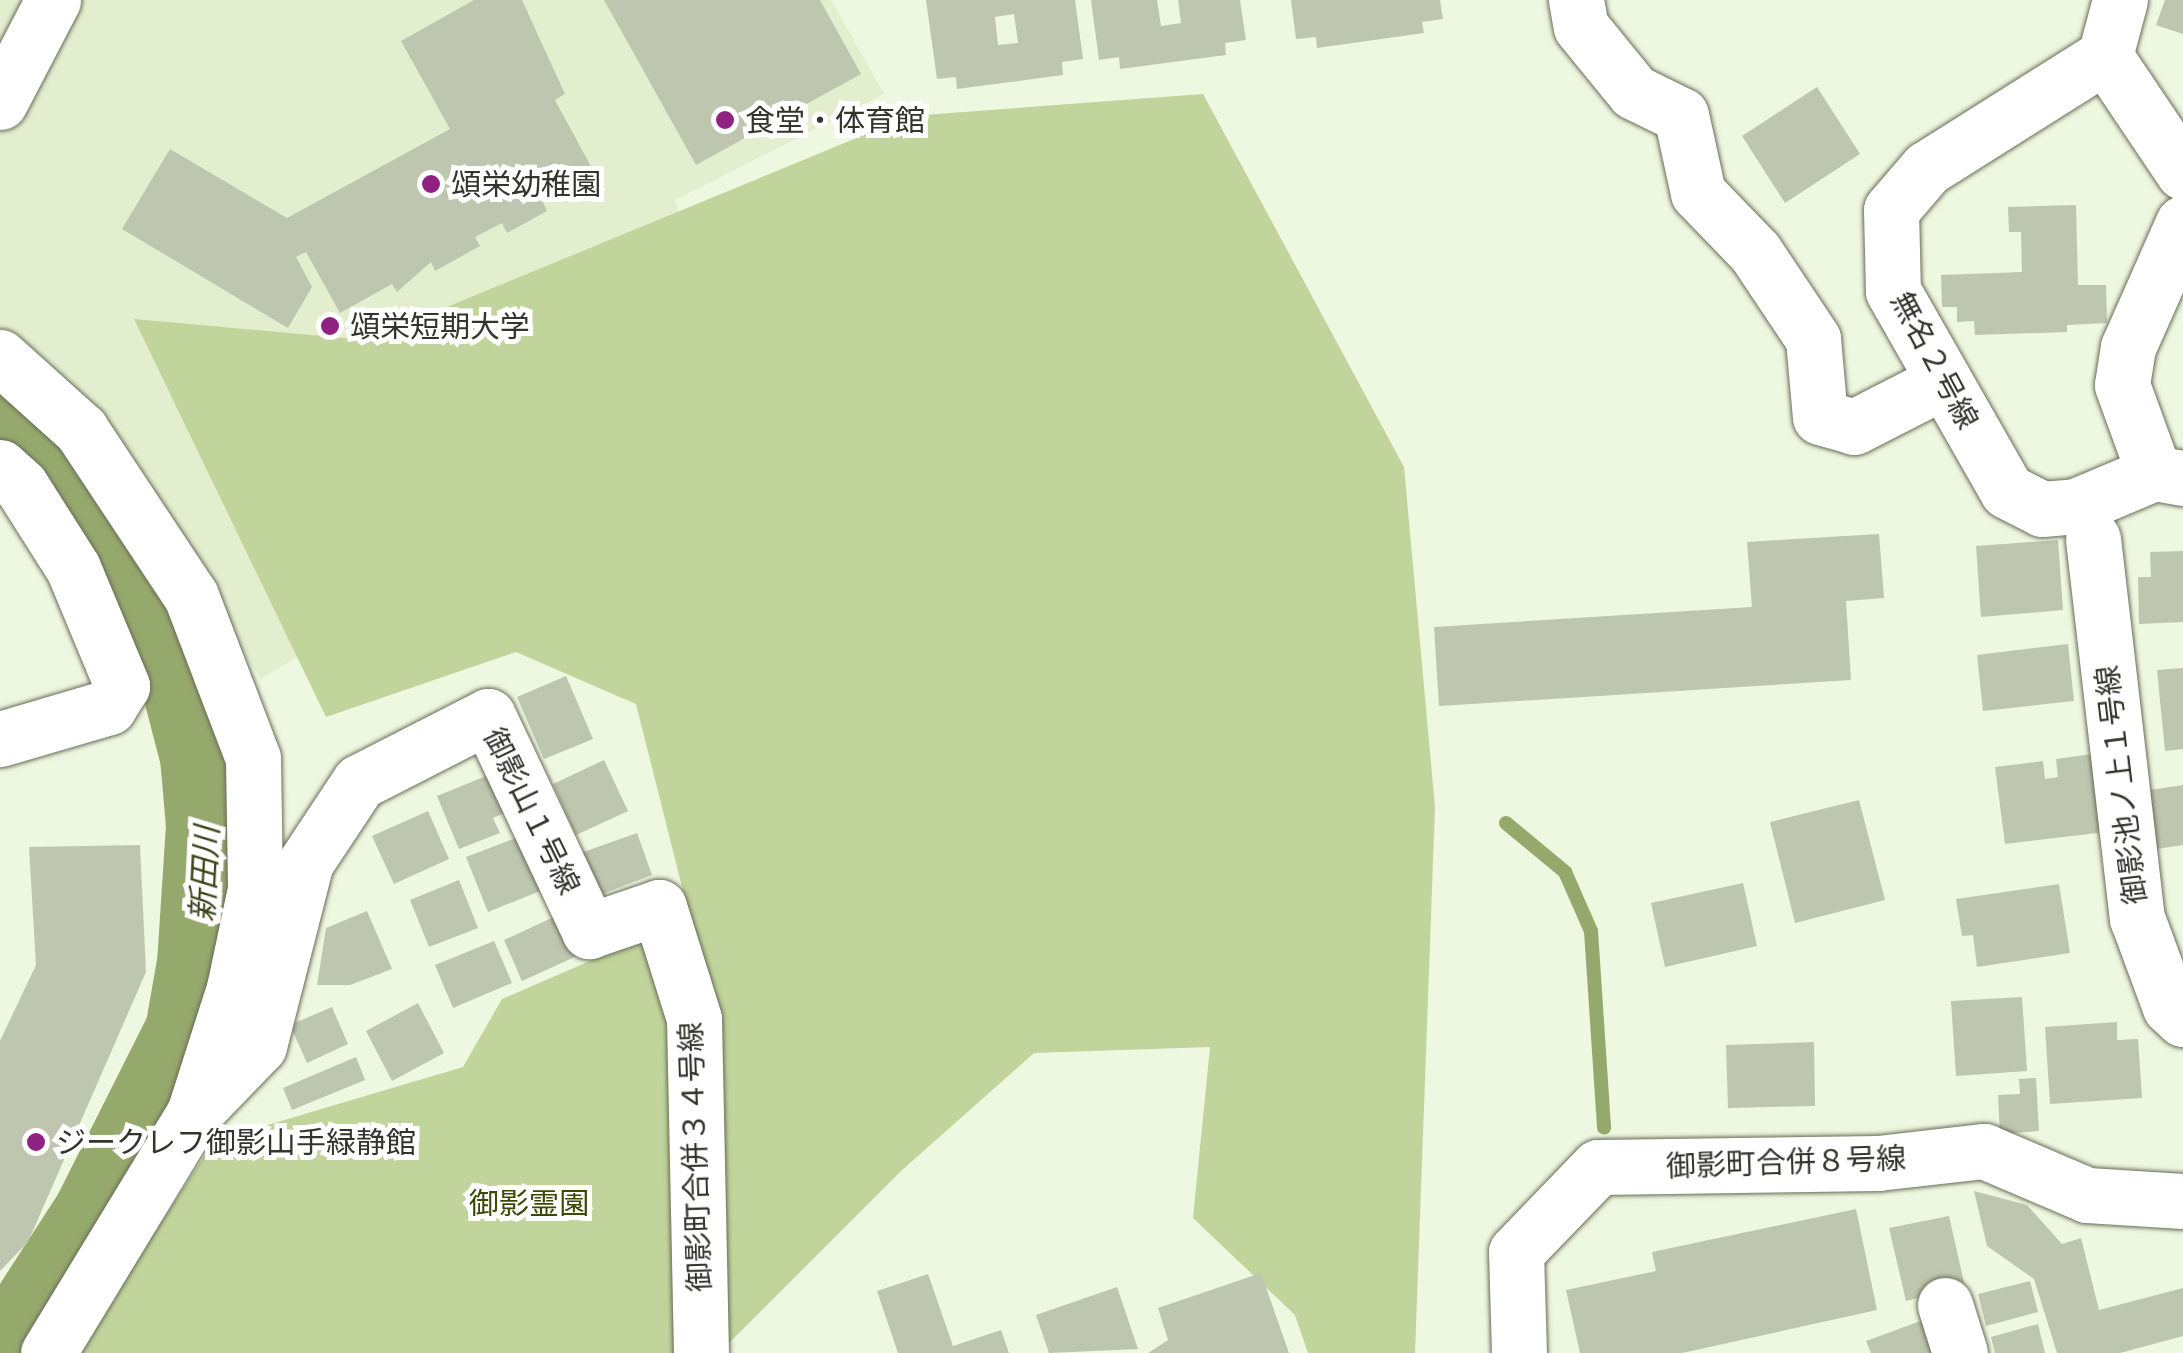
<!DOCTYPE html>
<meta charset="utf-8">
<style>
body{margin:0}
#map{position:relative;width:2183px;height:1353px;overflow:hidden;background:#eef7df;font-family:Manrope,"Noto Sans JP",sans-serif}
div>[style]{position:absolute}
.built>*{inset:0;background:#e3eecf}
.green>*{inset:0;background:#c1d49b}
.stream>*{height:14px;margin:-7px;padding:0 7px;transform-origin:7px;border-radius:7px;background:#96a96d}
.river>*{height:85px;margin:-42.5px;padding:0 42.5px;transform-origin:42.5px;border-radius:42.5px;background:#96a96d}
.building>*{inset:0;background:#bec6af}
.roads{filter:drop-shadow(0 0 2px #666d58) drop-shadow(0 0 2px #666d58)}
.minor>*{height:55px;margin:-27.5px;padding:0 27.5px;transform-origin:27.5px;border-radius:27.5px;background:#fff}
.dots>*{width:28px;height:28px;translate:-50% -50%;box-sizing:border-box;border:5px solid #fff;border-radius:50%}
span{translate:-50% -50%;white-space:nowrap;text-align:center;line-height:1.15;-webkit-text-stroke:10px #fff;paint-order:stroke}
.poi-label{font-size:30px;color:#31352c}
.left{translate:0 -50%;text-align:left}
.street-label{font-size:30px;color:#31352c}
.park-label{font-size:30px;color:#394a01}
.water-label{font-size:32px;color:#374417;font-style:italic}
</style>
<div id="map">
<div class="built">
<div style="clip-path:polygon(0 0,831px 0,884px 94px,675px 200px,690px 247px,401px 592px,261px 679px,90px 419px,0 341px)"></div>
</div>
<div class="green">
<div style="clip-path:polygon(1203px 94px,1404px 467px,1435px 807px,1415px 1353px,1308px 1353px,1295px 1315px,1193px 1218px,1210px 1047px,1034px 1053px,901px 1171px,723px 1349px,714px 1014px,636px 704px,516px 652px,326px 717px,134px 319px,367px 340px,910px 116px)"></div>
<div style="clip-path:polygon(652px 934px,676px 1035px,683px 1353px,76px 1353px,214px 1141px,463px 1067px,502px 999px)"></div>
</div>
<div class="stream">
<div style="left:1506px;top:823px;width:77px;rotate:39.7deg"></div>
<div style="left:1565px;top:872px;width:64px;rotate:66.2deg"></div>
<div style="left:1591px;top:931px;width:197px;rotate:86.2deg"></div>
</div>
<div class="river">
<div style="left:0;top:406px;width:25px;rotate:37deg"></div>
<div style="left:20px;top:421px;width:162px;rotate:54.5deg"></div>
<div style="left:114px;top:553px;width:147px;rotate:62deg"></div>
<div style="left:183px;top:683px;width:75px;rotate:75.4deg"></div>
<div style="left:202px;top:756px;width:69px;rotate:85deg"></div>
<div style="left:208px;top:825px;width:138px;rotate:93.7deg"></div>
<div style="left:199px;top:963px;width:69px;rotate:100deg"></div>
<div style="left:187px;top:1031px;width:205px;rotate:116.7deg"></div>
<div style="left:95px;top:1214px;width:166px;rotate:122.9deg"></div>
</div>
<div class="building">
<div style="clip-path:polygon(474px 0,522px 0,565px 94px,555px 100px,594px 172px,542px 200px,547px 211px,507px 233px,502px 223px,475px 237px,480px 246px,435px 271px,431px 262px,397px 292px,392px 284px,340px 313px,306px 252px,296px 257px,312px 287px,288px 328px,122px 229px,170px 149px,287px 218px,450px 129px,401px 41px)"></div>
<div style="clip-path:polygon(604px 0,820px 0,861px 74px,696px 165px)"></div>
<div style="clip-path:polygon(evenodd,926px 0,1075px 0,1083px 59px,1062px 62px,1063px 75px,957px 89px,956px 77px,937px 79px,926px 0,1014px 14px,1018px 43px,998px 45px,995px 17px,1014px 14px)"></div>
<div style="clip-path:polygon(1091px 0,1157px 0,1161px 26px,1181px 23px,1178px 0,1240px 0,1246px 40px,1225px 43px,1226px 55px,1120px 69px,1119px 57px,1099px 60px)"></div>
<div style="clip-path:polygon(1291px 0,1440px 0,1443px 19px,1422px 22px,1424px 33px,1317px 48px,1316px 37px,1296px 39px)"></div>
<div style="clip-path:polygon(2165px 0,2183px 0,2183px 34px,2156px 25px)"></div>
<div style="clip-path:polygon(1817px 87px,1860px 154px,1785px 203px,1742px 136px)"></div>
<div style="clip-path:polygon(2076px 205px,2078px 285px,2106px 285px,2107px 323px,2067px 325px,2067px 332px,1975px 335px,1974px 321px,1957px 322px,1957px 307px,1942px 307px,1941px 275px,2022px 272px,2021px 232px,2009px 232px,2008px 207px)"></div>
<div style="clip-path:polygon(1879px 534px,1884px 598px,1846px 601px,1851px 680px,1439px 706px,1434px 627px,1752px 607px,1747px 542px)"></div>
<div style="clip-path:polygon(2058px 540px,2063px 610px,1981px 617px,1976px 546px)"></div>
<div style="clip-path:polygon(2183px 551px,2183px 622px,2139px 624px,2138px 577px,2151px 577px,2150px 552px)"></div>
<div style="clip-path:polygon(2068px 644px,2074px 701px,1983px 711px,1977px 655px)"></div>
<div style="clip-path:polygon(2183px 668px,2183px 749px,2165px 751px,2157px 670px)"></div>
<div style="clip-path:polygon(566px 676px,593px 739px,544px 759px,517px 697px)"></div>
<div style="clip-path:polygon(2092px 754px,2114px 831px,2005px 844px,1995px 767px,2043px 761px,2045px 779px,2058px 777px,2056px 759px)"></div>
<div style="clip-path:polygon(604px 760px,628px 811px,576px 835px,553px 784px)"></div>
<div style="clip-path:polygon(491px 774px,507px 812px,493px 818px,500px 833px,459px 849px,437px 796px)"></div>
<div style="clip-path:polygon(2183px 785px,2183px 845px,2157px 849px,2149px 790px)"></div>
<div style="clip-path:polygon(1859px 800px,1885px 900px,1795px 923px,1770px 822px)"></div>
<div style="clip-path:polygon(428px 811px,449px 859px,394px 884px,372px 836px)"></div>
<div style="clip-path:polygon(637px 833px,652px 875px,594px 897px,578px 854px)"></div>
<div style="clip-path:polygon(524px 835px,545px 889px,488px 912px,466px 857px)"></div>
<div style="clip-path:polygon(140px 845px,146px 972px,28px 1242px,0 1271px,0 1041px,36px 965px,29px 847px)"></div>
<div style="clip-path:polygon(459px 880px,478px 928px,429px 947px,410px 900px)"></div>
<div style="clip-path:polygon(1743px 883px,1757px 946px,1665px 967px,1651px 903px)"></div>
<div style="clip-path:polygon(2059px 884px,2070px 953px,1977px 967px,1973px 935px,1962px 936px,1956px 899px)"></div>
<div style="clip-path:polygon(367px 911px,392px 969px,350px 985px,317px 985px,326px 928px)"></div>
<div style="clip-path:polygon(558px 915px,577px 956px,522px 981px,504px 940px)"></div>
<div style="clip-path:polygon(494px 941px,512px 983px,453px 1008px,435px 965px)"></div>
<div style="clip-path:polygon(2022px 997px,2027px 1071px,1956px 1076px,1951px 1001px)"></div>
<div style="clip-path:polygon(418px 1003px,444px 1053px,392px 1081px,366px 1031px)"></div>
<div style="clip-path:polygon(332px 1007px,348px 1044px,307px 1063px,290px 1025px)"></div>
<div style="clip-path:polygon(2117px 1022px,2117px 1040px,2138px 1039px,2142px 1098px,2050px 1104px,2045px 1027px)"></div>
<div style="clip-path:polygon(1814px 1042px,1815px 1106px,1728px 1108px,1726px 1045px)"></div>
<div style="clip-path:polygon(356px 1057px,365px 1080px,292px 1110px,283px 1088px)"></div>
<div style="clip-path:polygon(2036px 1078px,2039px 1131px,2000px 1134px,1998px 1095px,2020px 1094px,2019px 1079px)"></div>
<div style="clip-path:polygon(1974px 1191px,2027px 1205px,2062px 1244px,2081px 1238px,2099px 1310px,2183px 1288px,2183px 1336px,2120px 1353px,2057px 1353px,2034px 1279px,1987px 1246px)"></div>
<div style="clip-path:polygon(1856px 1209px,1877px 1310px,1682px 1353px,1580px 1353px,1566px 1290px,1656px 1271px,1652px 1252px)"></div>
<div style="clip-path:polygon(1949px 1216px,1965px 1287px,1906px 1301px,1889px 1228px)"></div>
<div style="clip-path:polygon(1261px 1273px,1289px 1353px,1148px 1353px,1168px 1340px,1158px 1308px)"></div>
<div style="clip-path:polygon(928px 1274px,953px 1346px,1001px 1330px,1009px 1353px,898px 1353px,877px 1291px)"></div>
<div style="clip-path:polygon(2030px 1281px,2038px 1312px,1986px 1326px,1978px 1294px)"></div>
<div style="clip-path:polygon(1117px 1287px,1138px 1349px,1049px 1353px,1036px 1315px)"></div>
<div style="clip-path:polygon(1934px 1316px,1948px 1353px,1871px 1353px,1866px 1341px)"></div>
<div style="clip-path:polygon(2038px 1324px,2045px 1353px,1995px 1353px,1991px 1337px)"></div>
</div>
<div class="roads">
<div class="minor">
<div style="left:1576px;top:0;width:27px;rotate:80deg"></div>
<div style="left:1581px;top:27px;width:84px;rotate:50.8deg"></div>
<div style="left:1634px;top:92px;width:52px;rotate:26.1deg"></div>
<div style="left:1681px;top:115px;width:80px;rotate:77.7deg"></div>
<div style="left:1698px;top:193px;width:82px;rotate:46deg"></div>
<div style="left:1755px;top:252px;width:105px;rotate:56.3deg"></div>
<div style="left:1813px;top:339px;width:78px;rotate:84.9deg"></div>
<div style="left:1820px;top:417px;width:35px;rotate:16deg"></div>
<div style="left:1854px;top:427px;width:101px;rotate:-27.1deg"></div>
<div style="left:2120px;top:0;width:58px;rotate:105deg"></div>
<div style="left:2105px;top:56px;width:140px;rotate:56.1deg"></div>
<div style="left:2105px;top:56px;width:210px;rotate:147.8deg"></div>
<div style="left:1927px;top:168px;width:55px;rotate:130.6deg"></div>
<div style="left:1891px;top:210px;width:81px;rotate:88.6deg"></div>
<div style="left:1893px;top:291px;width:230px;rotate:60.3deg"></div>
<div style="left:2007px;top:491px;width:39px;rotate:27deg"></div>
<div style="left:2042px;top:509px;width:34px;rotate:-5deg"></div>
<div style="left:2076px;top:506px;width:85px;rotate:-22.9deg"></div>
<div style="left:0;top:102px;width:115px;rotate:-62.5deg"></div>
<div style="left:2183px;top:223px;width:136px;rotate:113.9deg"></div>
<div style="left:2128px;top:347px;width:38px;rotate:99deg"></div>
<div style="left:2122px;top:385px;width:94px;rotate:70deg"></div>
<div style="left:2154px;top:473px;width:29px;rotate:10deg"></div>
<div style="left:0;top:357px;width:109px;rotate:42deg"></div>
<div style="left:81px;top:430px;width:199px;rotate:56.5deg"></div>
<div style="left:191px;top:596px;width:173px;rotate:69.1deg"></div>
<div style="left:253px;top:758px;width:131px;rotate:89.1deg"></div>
<div style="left:255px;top:889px;width:101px;rotate:102deg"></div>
<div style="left:234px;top:988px;width:131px;rotate:107.7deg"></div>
<div style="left:194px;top:1113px;width:281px;rotate:121.3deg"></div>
<div style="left:0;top:467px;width:28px;rotate:42deg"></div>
<div style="left:21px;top:486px;width:97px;rotate:57.6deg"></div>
<div style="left:73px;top:568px;width:128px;rotate:67.4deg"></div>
<div style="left:122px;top:686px;width:25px;rotate:122deg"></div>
<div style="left:109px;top:707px;width:114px;rotate:163.6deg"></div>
<div style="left:2093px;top:539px;width:382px;rotate:83.4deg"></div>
<div style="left:2137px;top:918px;width:95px;rotate:69.7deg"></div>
<div style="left:2170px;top:1007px;width:18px;rotate:43deg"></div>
<div style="left:194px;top:1113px;width:93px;rotate:-45.9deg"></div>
<div style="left:259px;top:1046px;width:190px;rotate:-75.7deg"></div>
<div style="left:306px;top:862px;width:96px;rotate:-56.5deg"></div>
<div style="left:359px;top:782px;width:145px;rotate:-27.1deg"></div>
<div style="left:488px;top:716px;width:238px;rotate:64.8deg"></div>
<div style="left:589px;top:931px;width:74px;rotate:-18.9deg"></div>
<div style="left:659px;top:907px;width:117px;rotate:72.6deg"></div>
<div style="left:694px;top:1019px;width:334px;rotate:88.8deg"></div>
<div style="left:1945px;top:1305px;width:50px;rotate:72.6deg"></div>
<div style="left:1519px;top:1353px;width:101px;rotate:-91.7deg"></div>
<div style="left:1516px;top:1252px;width:118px;rotate:-46deg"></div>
<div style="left:1598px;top:1167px;width:280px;rotate:-0.8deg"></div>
<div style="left:1878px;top:1163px;width:107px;rotate:-6.5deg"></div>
<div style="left:1984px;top:1151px;width:112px;rotate:23.1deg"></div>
<div style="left:2087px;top:1195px;width:96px;rotate:3.6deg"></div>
</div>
</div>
<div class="dots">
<div style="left:725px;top:120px;background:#902284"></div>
<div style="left:431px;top:184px;background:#902284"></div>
<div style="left:330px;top:326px;background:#902284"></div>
<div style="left:36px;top:1142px;background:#902284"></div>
</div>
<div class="poi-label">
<span class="left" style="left:745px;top:120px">食堂・体育館</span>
<span class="left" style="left:451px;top:184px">頌栄幼稚園</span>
<span class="left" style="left:350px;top:326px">頌栄短期大学</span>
<span class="left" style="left:56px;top:1142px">ジークレフ御影山手緑静館</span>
</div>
<div class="street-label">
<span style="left:1935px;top:360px;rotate:62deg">無名２号線</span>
<span style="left:2121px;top:785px;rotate:-97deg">御影池ノ上１号線</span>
<span style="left:532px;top:811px;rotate:64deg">御影山１号線</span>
<span style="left:695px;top:1157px;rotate:-92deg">御影町合併３４号線</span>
<span style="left:1786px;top:1162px;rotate:-2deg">御影町合併８号線</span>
</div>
<div class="park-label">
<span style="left:529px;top:1203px">御影霊園</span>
</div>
<div class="water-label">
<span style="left:204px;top:874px;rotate:-87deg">新田川</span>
</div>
</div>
